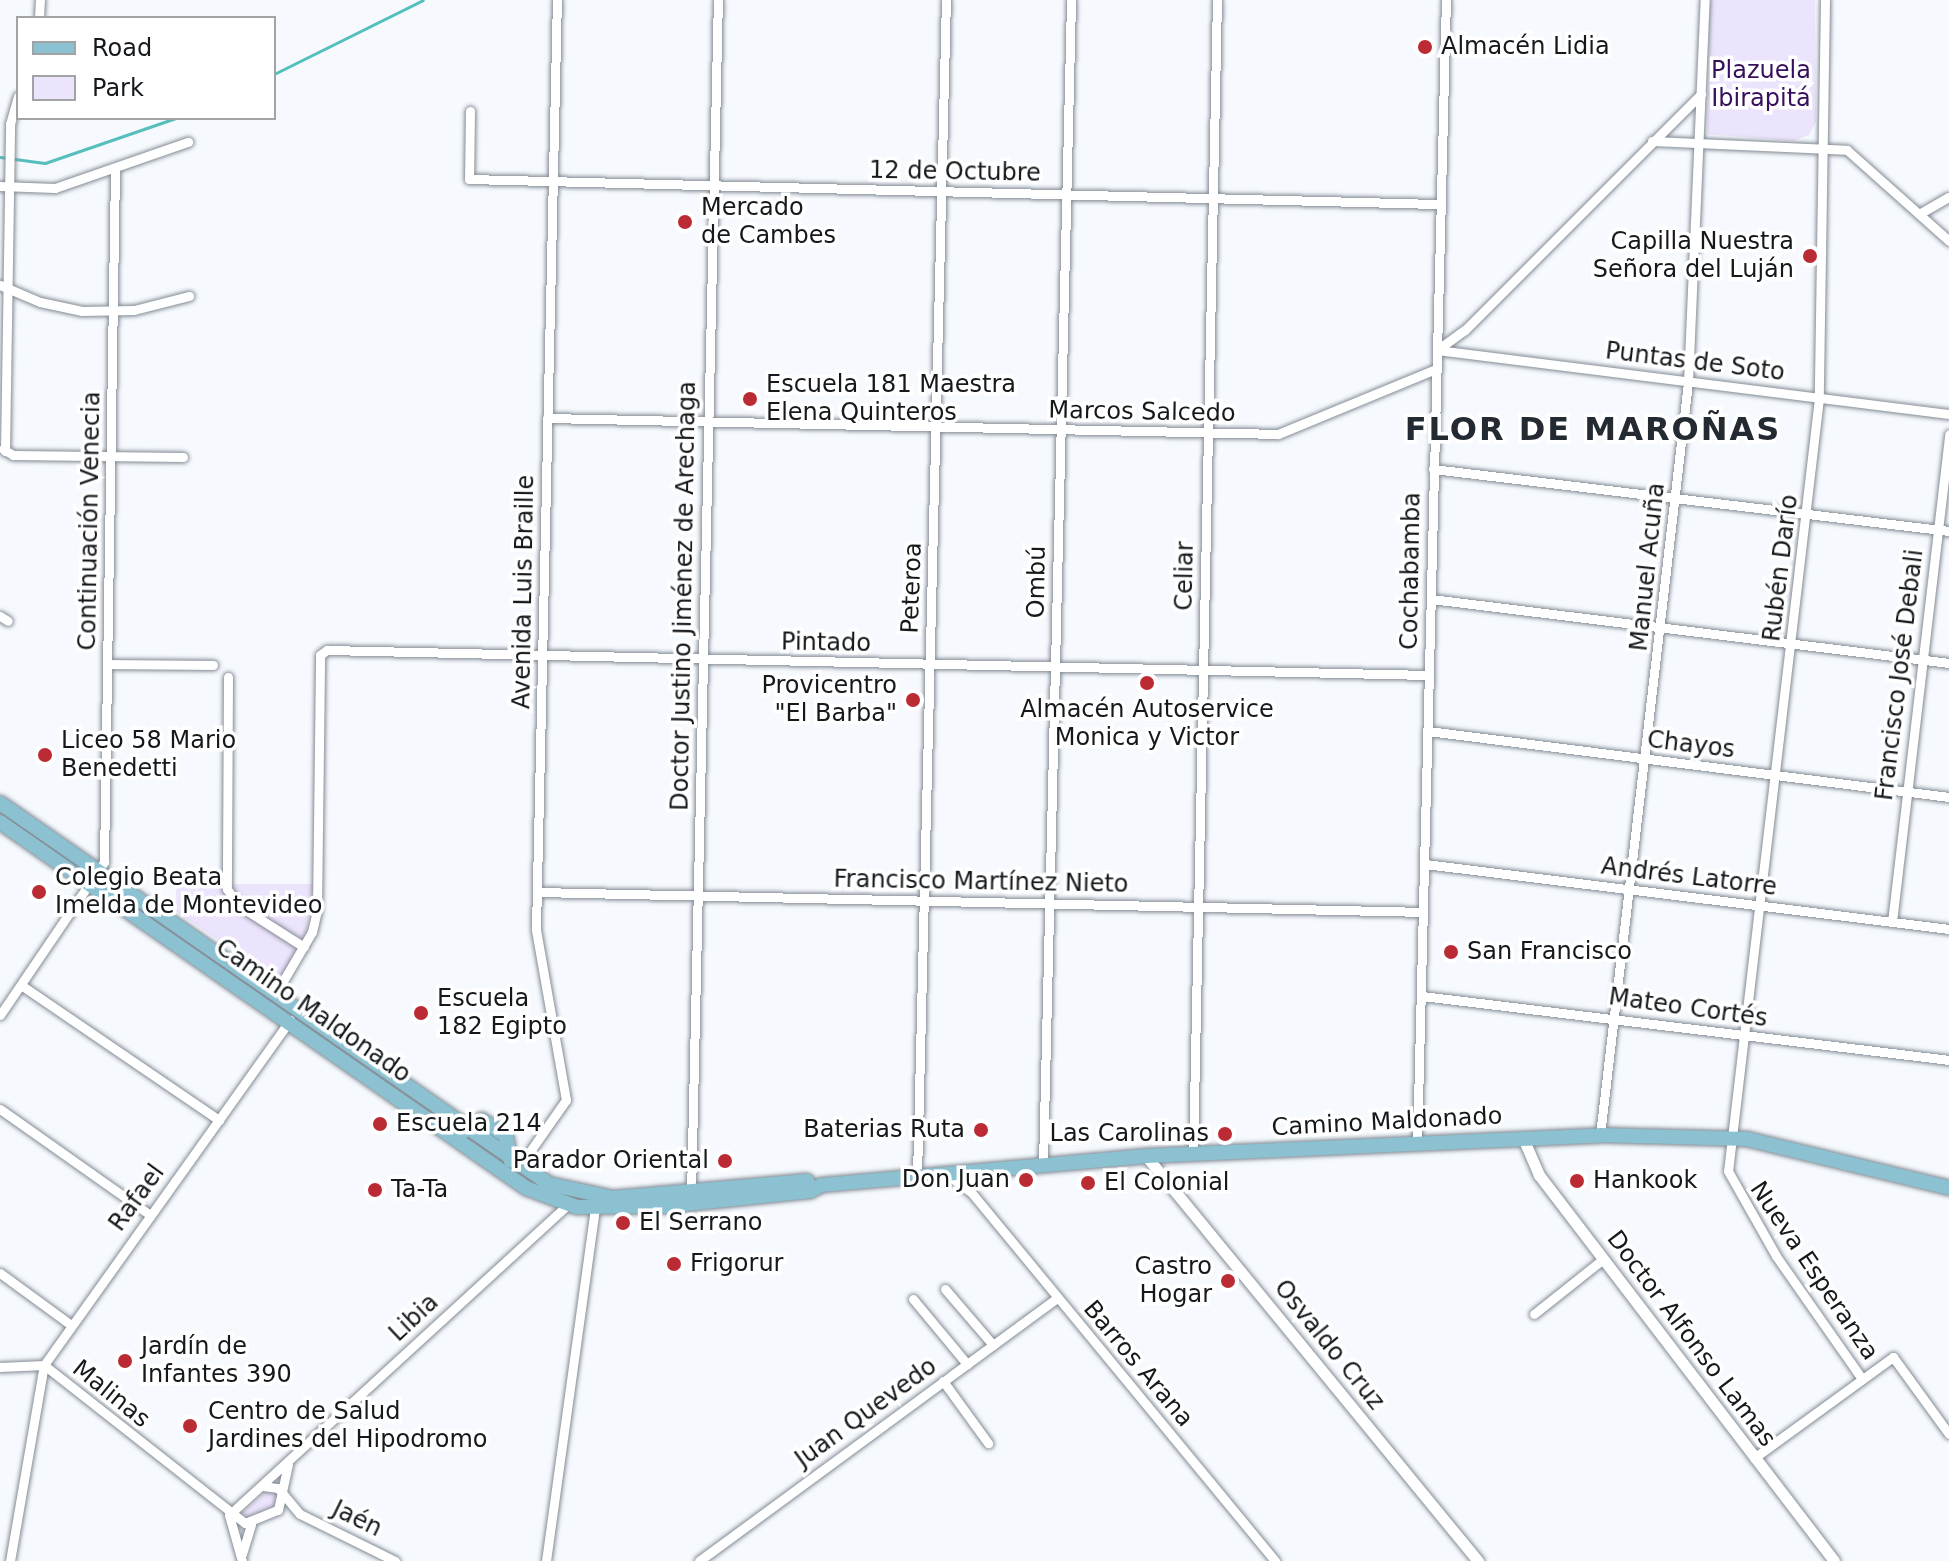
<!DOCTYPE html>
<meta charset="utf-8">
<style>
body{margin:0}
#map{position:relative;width:1949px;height:1561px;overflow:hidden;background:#f6fafe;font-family:"DejaVu Sans",sans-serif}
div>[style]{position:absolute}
.green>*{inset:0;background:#ece3fc}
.stream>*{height:3px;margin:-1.5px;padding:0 1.5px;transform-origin:1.5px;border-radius:1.5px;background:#56bebc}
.roads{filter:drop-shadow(0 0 2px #838b94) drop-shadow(0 0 2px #838b94)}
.minor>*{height:9px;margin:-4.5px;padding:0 4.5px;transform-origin:4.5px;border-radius:4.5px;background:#fff}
.tertiary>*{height:11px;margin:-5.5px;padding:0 5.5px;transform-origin:5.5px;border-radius:5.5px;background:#fff}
.primary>*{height:14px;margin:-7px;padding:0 7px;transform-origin:7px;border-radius:7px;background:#8bc1d1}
.dots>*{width:22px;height:22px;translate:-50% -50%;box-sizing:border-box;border:4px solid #fff;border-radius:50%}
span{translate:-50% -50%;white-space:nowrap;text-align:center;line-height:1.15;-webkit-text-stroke:7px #fff;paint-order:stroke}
.poi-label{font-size:24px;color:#15191c}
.left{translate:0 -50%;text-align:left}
.right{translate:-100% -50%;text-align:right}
.park-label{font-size:24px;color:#370f5c}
.street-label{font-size:24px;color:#15191c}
.district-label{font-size:32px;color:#232a31;font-weight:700;letter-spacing:2px}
.legend{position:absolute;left:16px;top:16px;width:260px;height:104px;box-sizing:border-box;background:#fff;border:2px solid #a1a3a4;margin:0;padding:10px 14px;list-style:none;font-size:24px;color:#15191c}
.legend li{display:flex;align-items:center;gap:16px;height:40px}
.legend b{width:40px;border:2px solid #a1a3a4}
</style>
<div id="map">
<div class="green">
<div style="clip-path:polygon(1710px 0,1815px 0,1816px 121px,1809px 135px,1793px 141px,1707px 134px)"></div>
<div style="clip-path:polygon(101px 881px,293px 1013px,456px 1128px,99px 884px)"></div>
<div style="clip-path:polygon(177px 881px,220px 882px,233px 907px,294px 946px,295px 957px,279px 980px,175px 911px)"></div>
<div style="clip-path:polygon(230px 884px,314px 884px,305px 936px,300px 939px,245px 905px)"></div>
<div style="clip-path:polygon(270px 1488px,280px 1491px,276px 1505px,248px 1520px,243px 1512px)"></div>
</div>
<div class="stream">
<div style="left:274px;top:74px;width:166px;rotate:-26.4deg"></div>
<div style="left:0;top:157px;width:45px;rotate:7.6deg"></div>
<div style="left:45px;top:163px;width:139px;rotate:-19deg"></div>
</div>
<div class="roads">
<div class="minor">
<div style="left:1825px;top:0;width:398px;rotate:90.9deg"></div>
<div style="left:1819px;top:398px;width:778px;rotate:96.71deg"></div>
<div style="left:1728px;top:1171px;width:98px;rotate:60.5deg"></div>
<div style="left:1776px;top:1256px;width:150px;rotate:55deg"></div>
<div style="left:39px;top:18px;width:18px;rotate:-87deg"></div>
<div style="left:470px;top:111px;width:68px;rotate:90.8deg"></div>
<div style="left:469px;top:179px;width:970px;rotate:1.48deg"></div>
<div style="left:1652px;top:141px;width:195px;rotate:2.6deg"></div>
<div style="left:1847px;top:150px;width:137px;rotate:41.7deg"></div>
<div style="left:0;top:186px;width:55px;rotate:2.1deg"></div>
<div style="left:55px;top:188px;width:141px;rotate:-19.1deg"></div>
<div style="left:1919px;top:214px;width:34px;rotate:-30deg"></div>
<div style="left:0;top:285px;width:43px;rotate:23deg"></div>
<div style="left:40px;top:302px;width:43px;rotate:12.1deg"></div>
<div style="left:82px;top:311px;width:52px;rotate:-1.1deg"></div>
<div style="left:134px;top:310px;width:57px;rotate:-14.3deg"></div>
<div style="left:1437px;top:350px;width:516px;rotate:7.13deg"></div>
<div style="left:1437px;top:350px;width:34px;rotate:-36deg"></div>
<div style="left:1465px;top:330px;width:334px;rotate:-45deg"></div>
<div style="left:547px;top:418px;width:731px;rotate:1.25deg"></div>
<div style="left:1278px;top:434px;width:171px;rotate:-22.4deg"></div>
<div style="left:3px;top:449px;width:12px;rotate:31deg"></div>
<div style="left:13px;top:455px;width:170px;rotate:0.7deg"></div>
<div style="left:5px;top:451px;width:327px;rotate:-89.1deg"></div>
<div style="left:10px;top:124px;width:29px;rotate:-74deg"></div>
<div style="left:1433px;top:469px;width:520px;rotate:6.85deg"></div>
<div style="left:1431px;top:599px;width:522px;rotate:7.04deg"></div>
<div style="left:0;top:616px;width:9px;rotate:32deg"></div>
<div style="left:108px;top:664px;width:105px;rotate:0.5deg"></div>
<div style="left:228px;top:677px;width:212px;rotate:90.3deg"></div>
<div style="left:227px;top:889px;width:19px;rotate:55deg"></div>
<div style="left:238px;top:905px;width:78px;rotate:32.5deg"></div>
<div style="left:1428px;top:731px;width:525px;rotate:7.22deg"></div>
<div style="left:1425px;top:864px;width:528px;rotate:7.07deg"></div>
<div style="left:538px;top:892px;width:885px;rotate:1.29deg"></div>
<div style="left:1892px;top:922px;width:491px;rotate:-83.3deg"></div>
<div style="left:21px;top:985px;width:240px;rotate:34.3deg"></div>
<div style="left:276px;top:993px;width:71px;rotate:-59.5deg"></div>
<div style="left:312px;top:932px;width:23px;rotate:-77deg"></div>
<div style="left:317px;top:910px;width:255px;rotate:-89.3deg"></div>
<div style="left:320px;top:655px;width:9px;rotate:-36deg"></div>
<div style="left:327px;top:650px;width:1102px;rotate:1.3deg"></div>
<div style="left:1422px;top:996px;width:531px;rotate:6.92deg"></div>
<div style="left:0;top:1015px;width:185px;rotate:-55.8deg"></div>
<div style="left:104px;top:862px;width:693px;rotate:-89.09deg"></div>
<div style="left:0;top:1109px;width:184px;rotate:35.2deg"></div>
<div style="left:1600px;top:1135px;width:758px;rotate:-83.33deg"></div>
<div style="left:1688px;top:382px;width:382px;rotate:-87.5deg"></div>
<div style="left:1417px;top:1143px;width:1143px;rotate:-88.55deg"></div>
<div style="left:1193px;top:1154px;width:1154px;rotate:-88.81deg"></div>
<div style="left:1043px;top:1164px;width:1164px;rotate:-88.62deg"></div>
<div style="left:519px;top:1167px;width:82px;rotate:-55deg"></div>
<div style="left:566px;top:1100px;width:174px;rotate:-100deg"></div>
<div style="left:536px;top:929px;width:929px;rotate:-88.71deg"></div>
<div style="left:946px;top:1174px;width:31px;rotate:36deg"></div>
<div style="left:971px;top:1192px;width:478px;rotate:50.5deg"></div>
<div style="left:917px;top:1176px;width:1176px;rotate:-88.59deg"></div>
<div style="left:691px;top:1195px;width:1195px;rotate:-88.71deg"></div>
<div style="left:0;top:1273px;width:88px;rotate:36.2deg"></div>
<div style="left:945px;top:1289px;width:74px;rotate:49.4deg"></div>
<div style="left:913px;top:1299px;width:85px;rotate:50.3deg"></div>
<div style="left:1534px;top:1314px;width:87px;rotate:-38.5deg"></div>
<div style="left:44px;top:1365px;width:256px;rotate:38.2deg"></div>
<div style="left:245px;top:1523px;width:35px;rotate:-22deg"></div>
<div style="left:278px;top:1510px;width:47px;rotate:-77.7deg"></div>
<div style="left:0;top:1367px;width:44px;rotate:-2.6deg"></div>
<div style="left:943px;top:1381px;width:77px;rotate:54deg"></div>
<div style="left:1754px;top:1458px;width:172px;rotate:-36deg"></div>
<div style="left:1893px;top:1357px;width:95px;rotate:54deg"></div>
<div style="left:263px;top:1486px;width:15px;rotate:8deg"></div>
<div style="left:278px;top:1488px;width:34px;rotate:50deg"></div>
<div style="left:300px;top:1514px;width:106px;rotate:26.3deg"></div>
<div style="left:229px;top:1515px;width:459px;rotate:-42.5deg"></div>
<div style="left:229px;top:1515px;width:48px;rotate:74.2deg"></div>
<div style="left:242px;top:1554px;width:31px;rotate:-73deg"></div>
<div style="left:10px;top:1561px;width:199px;rotate:-80.2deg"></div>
<div style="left:44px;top:1365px;width:424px;rotate:-54.5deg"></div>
<div style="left:546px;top:1561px;width:355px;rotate:-82.1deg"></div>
<div style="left:699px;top:1561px;width:444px;rotate:-36.3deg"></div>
</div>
<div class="tertiary">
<div style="left:1523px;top:1138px;width:40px;rotate:66.6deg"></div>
<div style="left:1539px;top:1175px;width:486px;rotate:52.6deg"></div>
<div style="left:1146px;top:1156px;width:524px;rotate:50.66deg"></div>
</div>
<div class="primary">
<div style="left:0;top:803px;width:668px;rotate:34.76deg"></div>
<div style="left:549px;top:1184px;width:66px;rotate:12.3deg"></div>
<div style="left:613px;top:1198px;width:195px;rotate:-5deg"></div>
<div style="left:0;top:822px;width:641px;rotate:34.83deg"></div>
<div style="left:526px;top:1188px;width:54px;rotate:20.4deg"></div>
<div style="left:577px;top:1207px;width:89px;rotate:-0.6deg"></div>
<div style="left:666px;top:1206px;width:145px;rotate:-5.9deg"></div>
<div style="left:810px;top:1191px;width:13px;rotate:-27deg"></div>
<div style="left:822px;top:1185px;width:325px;rotate:-5.1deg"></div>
<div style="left:1146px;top:1156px;width:454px;rotate:-2.6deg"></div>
<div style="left:1600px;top:1135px;width:147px;rotate:1.6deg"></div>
<div style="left:1747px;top:1139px;width:208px;rotate:13.6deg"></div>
<div style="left:459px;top:1134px;width:27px;rotate:-31deg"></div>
<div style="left:482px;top:1120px;width:29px;rotate:34deg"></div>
<div style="left:506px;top:1136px;width:25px;rotate:79deg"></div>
</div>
</div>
<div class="dots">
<div style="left:1425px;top:47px;background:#bb2b34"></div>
<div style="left:685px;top:222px;background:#bb2b34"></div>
<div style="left:1810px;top:256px;background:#bb2b34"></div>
<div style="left:750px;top:399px;background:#bb2b34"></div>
<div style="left:1147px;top:683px;background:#bb2b34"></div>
<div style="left:913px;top:700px;background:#bb2b34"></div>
<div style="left:45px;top:755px;background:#bb2b34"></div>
<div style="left:39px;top:892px;background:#bb2b34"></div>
<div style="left:1451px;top:952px;background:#bb2b34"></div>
<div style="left:421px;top:1013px;background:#bb2b34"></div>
<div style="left:380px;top:1124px;background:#bb2b34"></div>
<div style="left:981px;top:1130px;background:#bb2b34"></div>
<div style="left:1225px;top:1134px;background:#bb2b34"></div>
<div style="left:725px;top:1161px;background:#bb2b34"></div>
<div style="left:1026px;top:1180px;background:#bb2b34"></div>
<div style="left:1577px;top:1181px;background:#bb2b34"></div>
<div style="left:1088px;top:1183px;background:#bb2b34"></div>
<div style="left:375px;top:1190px;background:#bb2b34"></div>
<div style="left:623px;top:1223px;background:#bb2b34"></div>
<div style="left:674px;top:1264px;background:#bb2b34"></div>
<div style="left:1228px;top:1281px;background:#bb2b34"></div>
<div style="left:125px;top:1361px;background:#bb2b34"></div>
<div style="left:190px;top:1426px;background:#bb2b34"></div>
</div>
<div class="poi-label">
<span class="left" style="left:1441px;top:47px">Almacén Lidia</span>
<span class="left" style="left:701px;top:222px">Mercado<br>de Cambes</span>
<span class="right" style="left:1794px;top:256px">Capilla Nuestra<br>Señora del Luján</span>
<span class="left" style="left:766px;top:399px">Escuela 181 Maestra<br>Elena Quinteros</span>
<span class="right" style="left:897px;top:700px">Provicentro<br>"El Barba"</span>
<span style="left:1147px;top:724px">Almacén Autoservice<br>Monica y Victor</span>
<span class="left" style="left:61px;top:755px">Liceo 58 Mario<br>Benedetti</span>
<span class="left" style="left:55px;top:892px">Colegio Beata<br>Imelda de Montevideo</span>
<span class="left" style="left:1467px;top:952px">San Francisco</span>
<span class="left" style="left:437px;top:1013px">Escuela<br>182 Egipto</span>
<span class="left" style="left:396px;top:1124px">Escuela 214</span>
<span class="right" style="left:965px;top:1130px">Baterias Ruta</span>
<span class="right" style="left:1209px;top:1134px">Las Carolinas</span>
<span class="right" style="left:709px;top:1161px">Parador Oriental</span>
<span class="right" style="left:1010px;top:1180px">Don Juan</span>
<span class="left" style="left:1593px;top:1181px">Hankook</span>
<span class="left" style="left:1104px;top:1183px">El Colonial</span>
<span class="left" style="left:391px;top:1190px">Ta-Ta</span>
<span class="left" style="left:639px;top:1223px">El Serrano</span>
<span class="left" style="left:690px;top:1264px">Frigorur</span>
<span class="right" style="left:1212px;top:1281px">Castro<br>Hogar</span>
<span class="left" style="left:141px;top:1361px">Jardín de<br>Infantes 390</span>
<span class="left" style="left:208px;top:1426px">Centro de Salud<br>Jardines del Hipodromo</span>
</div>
<div class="park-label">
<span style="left:1761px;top:85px">Plazuela<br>Ibirapitá</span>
</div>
<div class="street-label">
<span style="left:955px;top:172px;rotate:1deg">12 de Octubre</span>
<span style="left:1695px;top:362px;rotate:7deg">Puntas de Soto</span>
<span style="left:1142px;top:412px;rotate:1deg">Marcos Salcedo</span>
<span style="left:90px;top:521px;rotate:-89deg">Continuación Venecia</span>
<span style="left:1648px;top:567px;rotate:-84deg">Manuel Acuña</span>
<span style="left:1781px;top:568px;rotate:-83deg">Rubén Darío</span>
<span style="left:1411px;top:571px;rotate:-89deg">Cochabamba</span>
<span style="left:1185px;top:576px;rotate:-89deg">Celiar</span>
<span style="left:1037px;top:582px;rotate:-89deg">Ombú</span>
<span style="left:912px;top:588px;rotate:-88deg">Peteroa</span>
<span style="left:524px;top:592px;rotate:-89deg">Avenida Luis Braille</span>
<span style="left:684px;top:596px;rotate:-89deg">Doctor Justino Jiménez de Arechaga</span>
<span style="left:826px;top:643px;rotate:1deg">Pintado</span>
<span style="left:1900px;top:675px;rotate:-83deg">Francisco José Debali</span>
<span style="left:1691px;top:745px;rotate:7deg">Chayos</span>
<span style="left:1689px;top:877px;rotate:7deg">Andrés Latorre</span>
<span style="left:981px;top:882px;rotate:1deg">Francisco Martínez Nieto</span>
<span style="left:1688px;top:1008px;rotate:8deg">Mateo Cortés</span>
<span style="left:313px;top:1011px;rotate:35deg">Camino Maldonado</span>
<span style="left:1387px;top:1122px;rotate:-3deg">Camino Maldonado</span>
<span style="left:137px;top:1198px;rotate:-54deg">Rafael</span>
<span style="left:1814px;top:1271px;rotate:56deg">Nueva Esperanza</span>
<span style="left:414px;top:1318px;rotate:-43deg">Libia</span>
<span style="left:1691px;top:1339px;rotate:53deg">Doctor Alfonso Lamas</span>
<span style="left:1329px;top:1345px;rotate:51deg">Osvaldo Cruz</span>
<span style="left:1138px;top:1364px;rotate:50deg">Barros Arana</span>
<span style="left:111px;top:1394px;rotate:39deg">Malinas</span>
<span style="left:866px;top:1413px;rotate:-36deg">Juan Quevedo</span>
<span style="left:357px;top:1519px;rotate:26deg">Jaén</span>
</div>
<div class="district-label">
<span style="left:1593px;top:429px">FLOR DE MAROÑAS</span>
</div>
<ul class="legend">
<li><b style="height:10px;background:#8bc1d1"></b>Road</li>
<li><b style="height:22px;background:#ece3fc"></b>Park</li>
</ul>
</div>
